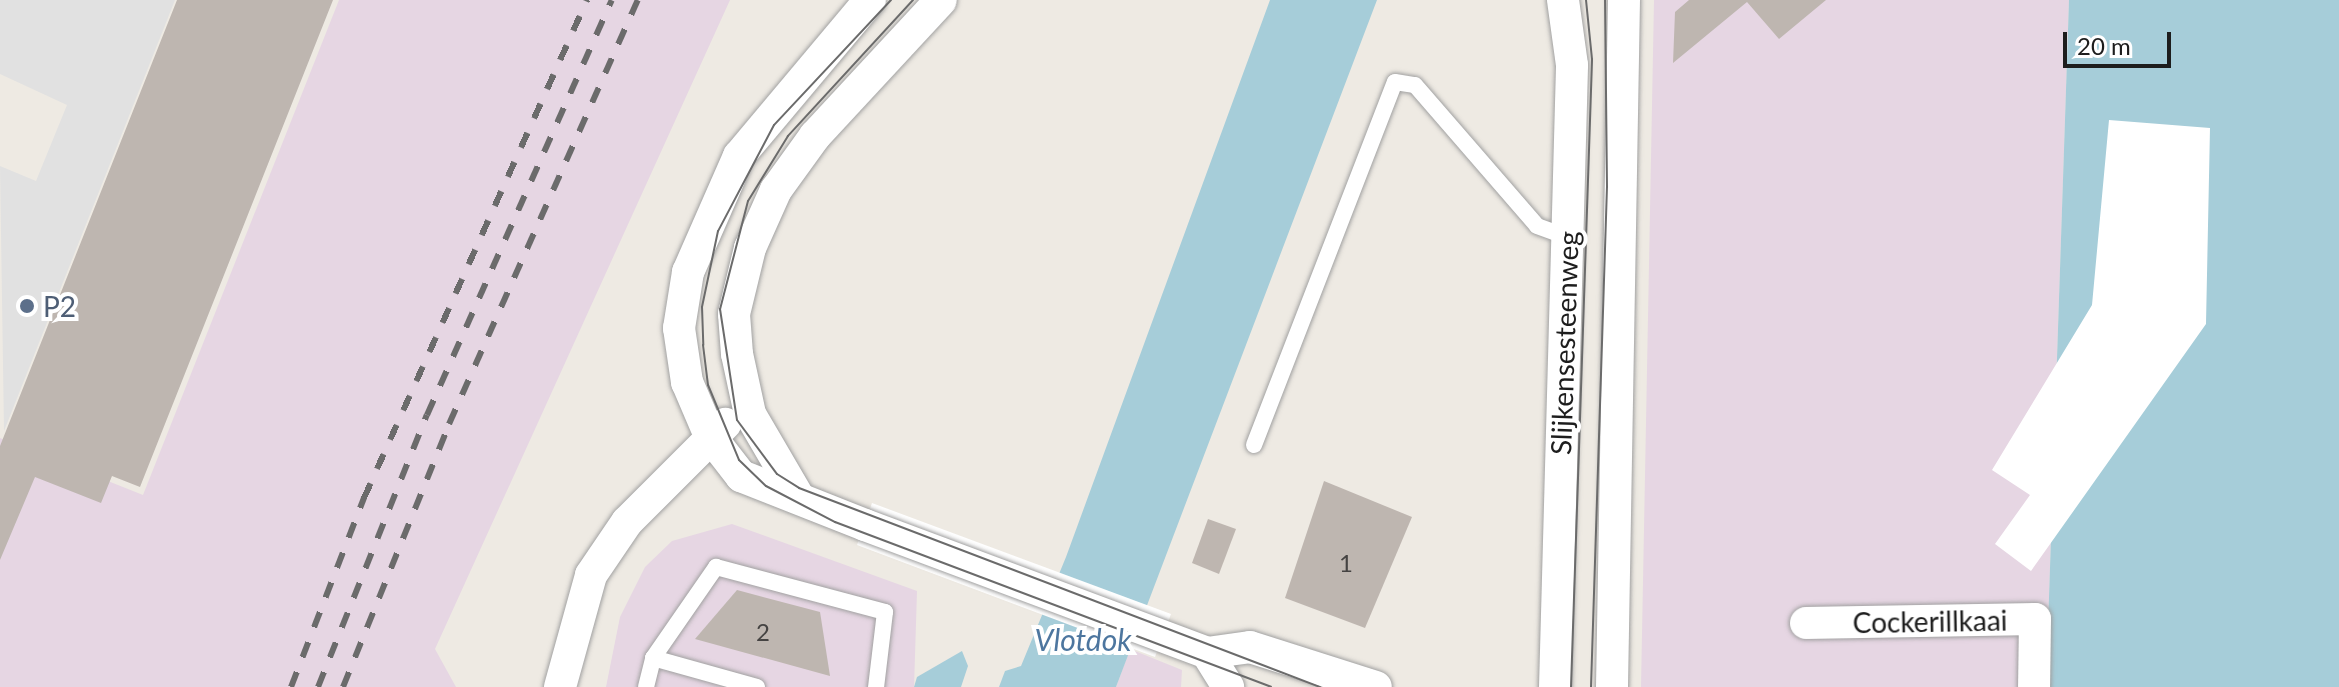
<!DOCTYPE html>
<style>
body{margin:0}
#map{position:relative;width:2339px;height:687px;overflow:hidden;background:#eeeae3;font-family:Lato,sans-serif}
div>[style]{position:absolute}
.industrial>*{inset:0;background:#e6d6e3}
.parking>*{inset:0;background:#e1e1e1}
.water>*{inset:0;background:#a6cdd9}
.pier>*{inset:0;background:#fff}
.building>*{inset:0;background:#beb6b0}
.roads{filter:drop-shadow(0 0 2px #a1a1a1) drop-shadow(0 0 2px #a1a1a1)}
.service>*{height:16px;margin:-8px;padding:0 8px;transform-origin:8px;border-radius:8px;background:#fff}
.minor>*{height:32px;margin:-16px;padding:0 16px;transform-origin:16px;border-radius:16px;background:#fff}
.tram>*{height:2px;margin:-1px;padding:0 1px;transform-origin:1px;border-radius:1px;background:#6b6b6b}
.rail>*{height:6px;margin-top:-3px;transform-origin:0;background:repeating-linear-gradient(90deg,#6b6b6b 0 16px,transparent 0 32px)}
.dots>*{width:22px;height:22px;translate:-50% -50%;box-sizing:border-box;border:4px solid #fff;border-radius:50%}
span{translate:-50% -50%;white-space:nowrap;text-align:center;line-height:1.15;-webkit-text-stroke:8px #fff;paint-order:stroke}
.number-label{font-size:24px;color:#454342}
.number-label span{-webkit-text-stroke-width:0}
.service-label{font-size:28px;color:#4e5e75}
.left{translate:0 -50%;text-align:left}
.street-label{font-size:28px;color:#1d1d1d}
.water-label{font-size:30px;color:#4d769f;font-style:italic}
.scale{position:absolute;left:2063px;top:32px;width:108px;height:36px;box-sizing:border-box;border:4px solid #1d1d1d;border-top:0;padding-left:10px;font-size:24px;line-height:28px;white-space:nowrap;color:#1d1d1d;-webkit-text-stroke:6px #fff;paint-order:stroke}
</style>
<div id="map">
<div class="industrial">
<div style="clip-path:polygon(339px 0,730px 0,435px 649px,456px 687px,0 687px,0 438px,143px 495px)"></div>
<div style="clip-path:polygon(1654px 0,2069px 0,2046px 687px,1641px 687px)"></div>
<div style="clip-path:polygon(732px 524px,917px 591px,914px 687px,606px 687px,620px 617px,645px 567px,672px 541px)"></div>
<div style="clip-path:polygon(1130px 649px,1182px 670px,1181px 687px,1116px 687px)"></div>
</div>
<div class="parking">
<div style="clip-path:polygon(0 0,175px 0,4px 431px,0 166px,36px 181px,67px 105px,0 74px)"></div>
</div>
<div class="water">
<div style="clip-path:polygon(1270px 0,1377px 0,1116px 687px,999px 687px,1005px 671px,1021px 666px,1066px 557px)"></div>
<div style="clip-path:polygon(2069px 0,2339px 0,2339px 687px,2046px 687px)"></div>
<div style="clip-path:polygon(962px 651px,968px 666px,961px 687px,914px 687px,917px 677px)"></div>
</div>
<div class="pier">
<div style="clip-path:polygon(2109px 120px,2210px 128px,2206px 324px,2031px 571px,1995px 544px,2030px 495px,1992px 470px,2092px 305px)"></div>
<div style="clip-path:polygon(872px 503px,1171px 614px,1155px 657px,857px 545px)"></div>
</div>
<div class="building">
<div style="clip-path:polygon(177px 0,333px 0,140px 487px,112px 476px,101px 503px,35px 477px,0 560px,0 446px)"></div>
<div style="clip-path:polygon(1689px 0,1826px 0,1779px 39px,1747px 2px,1673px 63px,1675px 12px)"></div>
<div style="clip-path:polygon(1324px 481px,1412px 517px,1365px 628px,1285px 598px)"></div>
<div style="clip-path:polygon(1208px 519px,1236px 529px,1219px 574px,1192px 563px)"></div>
<div style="clip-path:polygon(737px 590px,820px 612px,830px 676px,695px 639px)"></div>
</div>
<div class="roads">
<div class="service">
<div style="left:1254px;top:445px;width:389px;rotate:-68.8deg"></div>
<div style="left:1395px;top:82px;width:20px;rotate:9deg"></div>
<div style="left:1415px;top:85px;width:186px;rotate:49.1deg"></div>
<div style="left:1537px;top:226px;width:33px;rotate:20deg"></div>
<div style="left:653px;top:658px;width:108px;rotate:15.6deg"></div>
<div style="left:646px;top:687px;width:30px;rotate:-76deg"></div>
<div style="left:653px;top:658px;width:111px;rotate:-55.3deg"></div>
<div style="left:716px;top:567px;width:175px;rotate:14.9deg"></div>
<div style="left:885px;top:612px;width:76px;rotate:96.8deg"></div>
</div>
<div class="minor">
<div style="left:870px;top:0;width:204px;rotate:130deg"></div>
<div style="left:739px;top:156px;width:127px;rotate:113.7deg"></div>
<div style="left:688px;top:272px;width:57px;rotate:99.1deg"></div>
<div style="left:679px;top:328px;width:55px;rotate:81.6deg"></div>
<div style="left:687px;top:382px;width:59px;rotate:66.9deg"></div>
<div style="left:710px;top:436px;width:51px;rotate:52.2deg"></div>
<div style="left:741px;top:476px;width:133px;rotate:21.6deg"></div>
<div style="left:865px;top:525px;width:365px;rotate:20.5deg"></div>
<div style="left:1207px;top:653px;width:43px;rotate:-7.9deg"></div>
<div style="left:1250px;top:647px;width:132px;rotate:17.6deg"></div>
<div style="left:799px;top:498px;width:97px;rotate:-120.3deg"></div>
<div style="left:750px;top:414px;width:61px;rotate:-102.2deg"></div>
<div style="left:737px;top:354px;width:40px;rotate:-94.3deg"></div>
<div style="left:734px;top:314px;width:68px;rotate:-76.4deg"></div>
<div style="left:750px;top:248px;width:64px;rotate:-65.9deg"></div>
<div style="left:776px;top:190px;width:67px;rotate:-54.2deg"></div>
<div style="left:815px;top:136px;width:185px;rotate:-47.2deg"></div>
<div style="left:1806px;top:623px;width:229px;rotate:-1deg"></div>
<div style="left:2035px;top:619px;width:68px;rotate:90.8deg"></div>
<div style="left:1207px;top:653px;width:40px;rotate:58deg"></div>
<div style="left:560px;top:687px;width:116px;rotate:-74.5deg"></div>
<div style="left:591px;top:575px;width:64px;rotate:-55.8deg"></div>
<div style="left:627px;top:522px;width:139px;rotate:-45deg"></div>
<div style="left:1555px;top:687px;width:622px;rotate:-88.43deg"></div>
<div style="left:1572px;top:65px;width:66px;rotate:-97.9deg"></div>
<div style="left:1612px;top:687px;width:687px;rotate:-89deg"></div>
</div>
</div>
<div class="tram">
<div style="left:891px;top:0;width:171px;rotate:133.1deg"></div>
<div style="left:774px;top:125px;width:120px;rotate:117.8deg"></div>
<div style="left:718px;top:231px;width:78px;rotate:101.9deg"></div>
<div style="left:702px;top:307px;width:38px;rotate:88deg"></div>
<div style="left:703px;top:345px;width:40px;rotate:82.9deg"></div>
<div style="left:708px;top:385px;width:81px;rotate:67.5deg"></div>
<div style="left:739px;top:460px;width:37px;rotate:44deg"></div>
<div style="left:766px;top:486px;width:78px;rotate:27.6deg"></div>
<div style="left:835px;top:522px;width:466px;rotate:20.7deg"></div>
<div style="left:913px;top:0;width:185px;rotate:132.6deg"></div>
<div style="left:788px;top:136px;width:76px;rotate:121.6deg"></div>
<div style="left:748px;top:201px;width:112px;rotate:104.5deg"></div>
<div style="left:720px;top:309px;width:112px;rotate:81.3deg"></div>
<div style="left:737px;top:420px;width:67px;rotate:53.5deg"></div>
<div style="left:777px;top:474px;width:26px;rotate:32deg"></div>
<div style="left:799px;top:488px;width:558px;rotate:20.9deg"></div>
<div style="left:1571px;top:687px;width:628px;rotate:-88.08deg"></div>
<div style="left:1592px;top:59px;width:59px;rotate:-95.8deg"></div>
<div style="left:1591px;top:687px;width:500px;rotate:-88.17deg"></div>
<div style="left:1607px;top:187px;width:187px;rotate:-90.6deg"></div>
</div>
<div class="rail">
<div style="left:291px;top:687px;width:203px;rotate:-68.9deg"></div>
<div style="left:364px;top:498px;width:546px;rotate:-65.88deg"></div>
<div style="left:318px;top:687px;width:293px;rotate:-68.2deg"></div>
<div style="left:427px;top:415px;width:454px;rotate:-66deg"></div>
<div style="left:343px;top:687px;width:284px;rotate:-68deg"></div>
<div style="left:449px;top:424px;width:464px;rotate:-66deg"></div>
</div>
<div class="dots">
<div style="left:27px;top:306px;background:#5c6f8a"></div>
</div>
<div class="number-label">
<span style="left:1346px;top:563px">1</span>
<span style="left:763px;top:632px">2</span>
</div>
<div class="service-label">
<span class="left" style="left:43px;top:306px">P2</span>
</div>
<div class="street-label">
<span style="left:1564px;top:343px;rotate:-88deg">Slijkensesteenweg</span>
<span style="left:1930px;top:621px;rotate:-1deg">Cockerillkaai</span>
</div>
<div class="water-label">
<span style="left:1083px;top:639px">Vlotdok</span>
</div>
<div class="scale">20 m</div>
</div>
